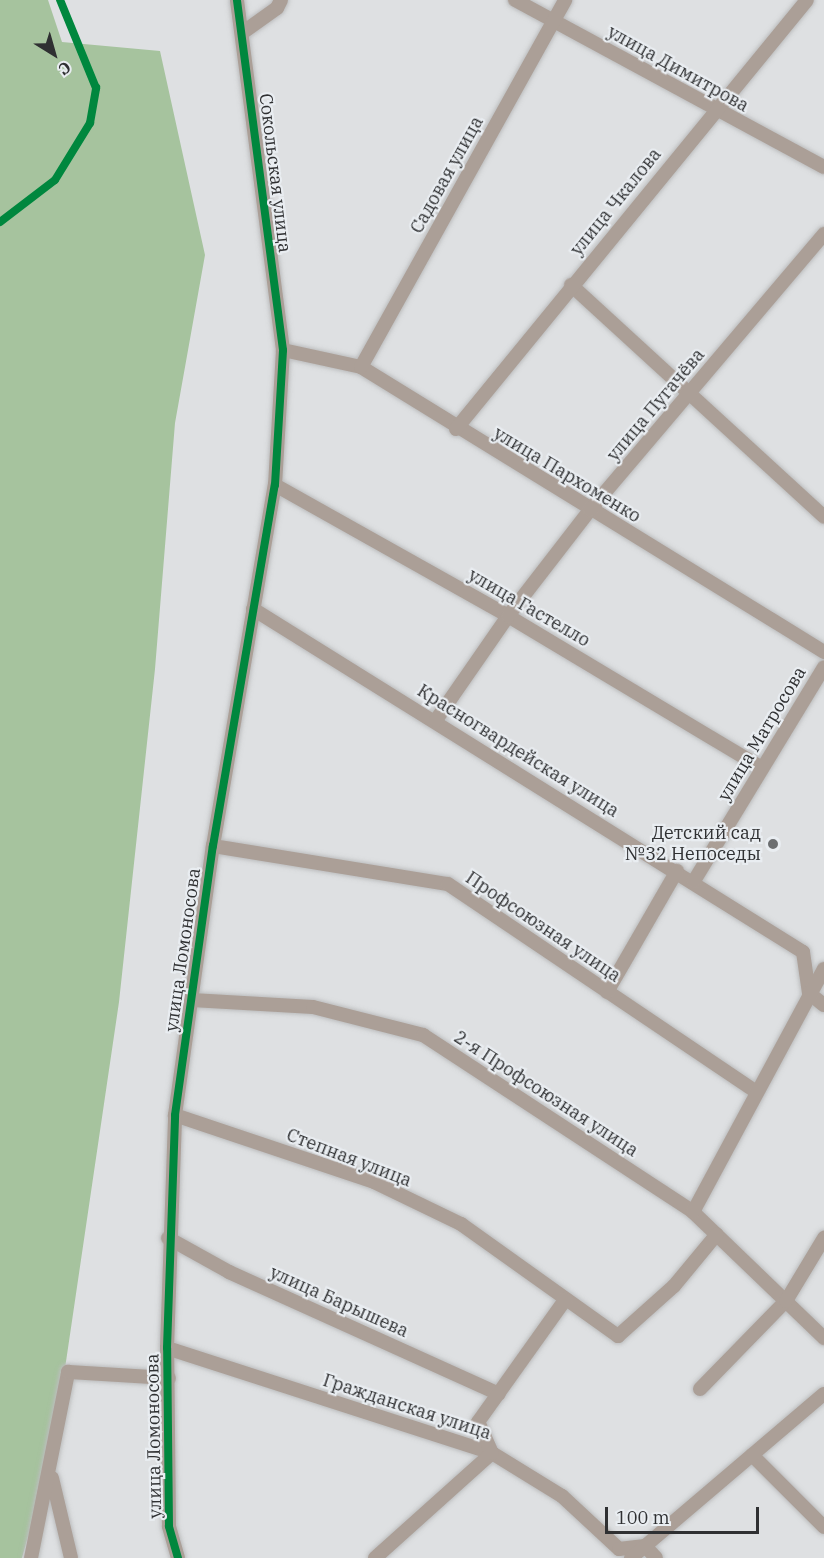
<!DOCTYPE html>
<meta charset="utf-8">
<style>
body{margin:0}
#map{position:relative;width:824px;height:1558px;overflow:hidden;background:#dee0e2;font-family:"IBM Plex Serif",serif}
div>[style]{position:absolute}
.forest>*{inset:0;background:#a6c39e}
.roads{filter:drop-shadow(0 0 2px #bcbdbe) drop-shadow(0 0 2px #bcbdbe)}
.minor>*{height:14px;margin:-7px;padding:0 7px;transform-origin:7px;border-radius:7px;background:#ab9f97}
.cycleway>*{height:8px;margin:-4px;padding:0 4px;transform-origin:4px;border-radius:4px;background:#00873e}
.dots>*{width:16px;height:16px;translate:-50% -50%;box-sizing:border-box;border:3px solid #e9edf1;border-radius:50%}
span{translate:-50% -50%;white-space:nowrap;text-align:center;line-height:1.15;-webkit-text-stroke:4.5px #e9edf1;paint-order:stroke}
.street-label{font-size:18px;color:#2f3032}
.poi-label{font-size:18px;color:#2f3032}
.right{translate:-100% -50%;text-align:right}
.north{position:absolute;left:24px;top:24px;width:60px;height:60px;-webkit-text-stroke:4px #e9edf1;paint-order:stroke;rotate:143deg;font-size:16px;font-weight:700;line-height:24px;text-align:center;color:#2f3032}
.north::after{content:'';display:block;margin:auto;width:21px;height:27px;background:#2f3032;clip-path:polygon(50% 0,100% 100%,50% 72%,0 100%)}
.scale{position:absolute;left:605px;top:1507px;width:154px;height:27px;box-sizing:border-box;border:3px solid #2f3032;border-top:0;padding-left:8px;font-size:18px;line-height:21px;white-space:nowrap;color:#2f3032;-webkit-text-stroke:4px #e9edf1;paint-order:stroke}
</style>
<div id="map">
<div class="forest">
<div style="clip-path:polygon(0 0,48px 0,62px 42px,160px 51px,205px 255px,175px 423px,155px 669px,119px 1002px,54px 1443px,22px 1558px,0 1558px)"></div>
</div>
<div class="roads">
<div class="minor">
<div style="left:515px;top:0;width:351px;rotate:28.4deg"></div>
<div style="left:242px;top:33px;width:43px;rotate:-35.5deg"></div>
<div style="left:277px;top:8px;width:9px;rotate:-63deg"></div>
<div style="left:571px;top:285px;width:343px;rotate:42.5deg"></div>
<div style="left:283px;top:350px;width:80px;rotate:12.3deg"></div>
<div style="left:361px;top:367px;width:544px;rotate:31.61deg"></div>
<div style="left:361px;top:367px;width:420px;rotate:-60.9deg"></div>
<div style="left:456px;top:429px;width:554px;rotate:-50.71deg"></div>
<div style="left:275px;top:485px;width:267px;rotate:29.3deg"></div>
<div style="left:508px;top:616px;width:296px;rotate:30.9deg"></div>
<div style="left:253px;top:609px;width:648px;rotate:31.95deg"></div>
<div style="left:803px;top:952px;width:41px;rotate:81.7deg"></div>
<div style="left:809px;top:993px;width:19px;rotate:39deg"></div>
<div style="left:436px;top:720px;width:126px;rotate:-55.3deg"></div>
<div style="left:508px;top:616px;width:134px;rotate:-52.3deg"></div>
<div style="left:590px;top:510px;width:362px;rotate:-49.7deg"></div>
<div style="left:213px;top:846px;width:238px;rotate:9.2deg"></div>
<div style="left:448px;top:884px;width:370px;rotate:34deg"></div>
<div style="left:694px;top:881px;width:250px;rotate:-58.7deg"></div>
<div style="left:607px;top:992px;width:140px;rotate:-60deg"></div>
<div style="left:192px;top:1000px;width:121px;rotate:3.3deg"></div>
<div style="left:313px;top:1007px;width:114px;rotate:14.3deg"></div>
<div style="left:423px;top:1035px;width:323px;rotate:33.2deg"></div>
<div style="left:693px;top:1212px;width:182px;rotate:43.9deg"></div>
<div style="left:175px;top:1115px;width:210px;rotate:18.6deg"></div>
<div style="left:374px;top:1182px;width:97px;rotate:25.8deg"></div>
<div style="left:461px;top:1224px;width:193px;rotate:35.5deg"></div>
<div style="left:618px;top:1336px;width:75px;rotate:-41.8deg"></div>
<div style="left:674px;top:1286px;width:67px;rotate:-50.4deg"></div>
<div style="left:693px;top:1212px;width:276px;rotate:-61.7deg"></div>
<div style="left:168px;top:1238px;width:70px;rotate:29.1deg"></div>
<div style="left:229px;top:1272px;width:296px;rotate:24.3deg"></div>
<div style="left:167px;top:1348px;width:342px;rotate:17.9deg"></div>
<div style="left:492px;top:1453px;width:82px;rotate:31.6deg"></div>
<div style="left:562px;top:1496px;width:78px;rotate:42.9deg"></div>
<div style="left:619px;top:1549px;width:26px;rotate:-7deg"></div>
<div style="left:645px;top:1546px;width:16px;rotate:47deg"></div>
<div style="left:700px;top:1389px;width:123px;rotate:-45.7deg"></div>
<div style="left:786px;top:1301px;width:74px;rotate:-58.9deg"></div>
<div style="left:752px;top:1455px;width:102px;rotate:45deg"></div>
<div style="left:52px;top:1478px;width:82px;rotate:76.6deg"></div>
<div style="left:31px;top:1558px;width:190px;rotate:-78.7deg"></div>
<div style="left:68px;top:1372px;width:101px;rotate:3.4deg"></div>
<div style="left:178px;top:1558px;width:33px;rotate:-106deg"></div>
<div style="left:169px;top:1526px;width:178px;rotate:-90.6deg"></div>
<div style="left:167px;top:1348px;width:233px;rotate:-88deg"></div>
<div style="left:175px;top:1115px;width:272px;rotate:-82deg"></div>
<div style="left:213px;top:846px;width:366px;rotate:-80.3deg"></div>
<div style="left:275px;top:485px;width:135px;rotate:-86.6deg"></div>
<div style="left:283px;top:350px;width:353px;rotate:-97.5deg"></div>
<div style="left:375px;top:1558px;width:157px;rotate:-41.9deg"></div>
<div style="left:492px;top:1453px;width:34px;rotate:-114deg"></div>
<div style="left:478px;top:1422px;width:150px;rotate:-54.5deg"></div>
<div style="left:631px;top:1558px;width:253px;rotate:-40.4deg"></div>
</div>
</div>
<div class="cycleway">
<div style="left:0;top:222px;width:69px;rotate:-37.4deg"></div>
<div style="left:55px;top:180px;width:67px;rotate:-58.4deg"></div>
<div style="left:90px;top:123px;width:36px;rotate:-80deg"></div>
<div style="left:96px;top:88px;width:95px;rotate:-112.2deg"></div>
<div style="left:178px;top:1558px;width:33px;rotate:-106deg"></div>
<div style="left:169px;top:1526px;width:178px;rotate:-90.6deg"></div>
<div style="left:167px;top:1348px;width:233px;rotate:-88deg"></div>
<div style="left:175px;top:1115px;width:272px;rotate:-82deg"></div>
<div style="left:213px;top:846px;width:366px;rotate:-80.3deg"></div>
<div style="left:275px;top:485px;width:135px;rotate:-86.6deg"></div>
<div style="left:283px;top:350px;width:353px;rotate:-97.5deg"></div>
</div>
<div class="dots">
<div style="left:773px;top:844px;background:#6c6e70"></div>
</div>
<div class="street-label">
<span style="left:678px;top:69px;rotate:29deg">улица Димитрова</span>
<span style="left:275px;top:173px;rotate:83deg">Сокольская улица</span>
<span style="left:447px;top:175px;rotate:-61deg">Садовая улица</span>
<span style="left:616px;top:202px;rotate:-51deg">улица Чкалова</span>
<span style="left:656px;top:405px;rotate:-50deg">улица Пугачёва</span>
<span style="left:567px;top:475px;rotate:31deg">улица Пархоменко</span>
<span style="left:529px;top:608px;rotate:30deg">улица Гастелло</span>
<span style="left:762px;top:734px;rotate:-59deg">улица Матросова</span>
<span style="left:518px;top:751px;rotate:32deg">Красногвардейская улица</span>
<span style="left:543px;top:927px;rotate:34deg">Профсоюзная улица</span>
<span style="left:183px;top:950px;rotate:-82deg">улица Ломоносова</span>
<span style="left:546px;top:1094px;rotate:33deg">2-я Профсоюзная улица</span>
<span style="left:349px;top:1158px;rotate:21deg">Степная улица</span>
<span style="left:339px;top:1302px;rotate:24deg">улица Барышева</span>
<span style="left:407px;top:1407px;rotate:18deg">Гражданская улица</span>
<span style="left:154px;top:1436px;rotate:-91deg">улица Ломоносова</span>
</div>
<div class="poi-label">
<span class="right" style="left:761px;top:844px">Детский сад<br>№32 Непоседы</span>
</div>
<div class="north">С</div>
<div class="scale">100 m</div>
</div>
